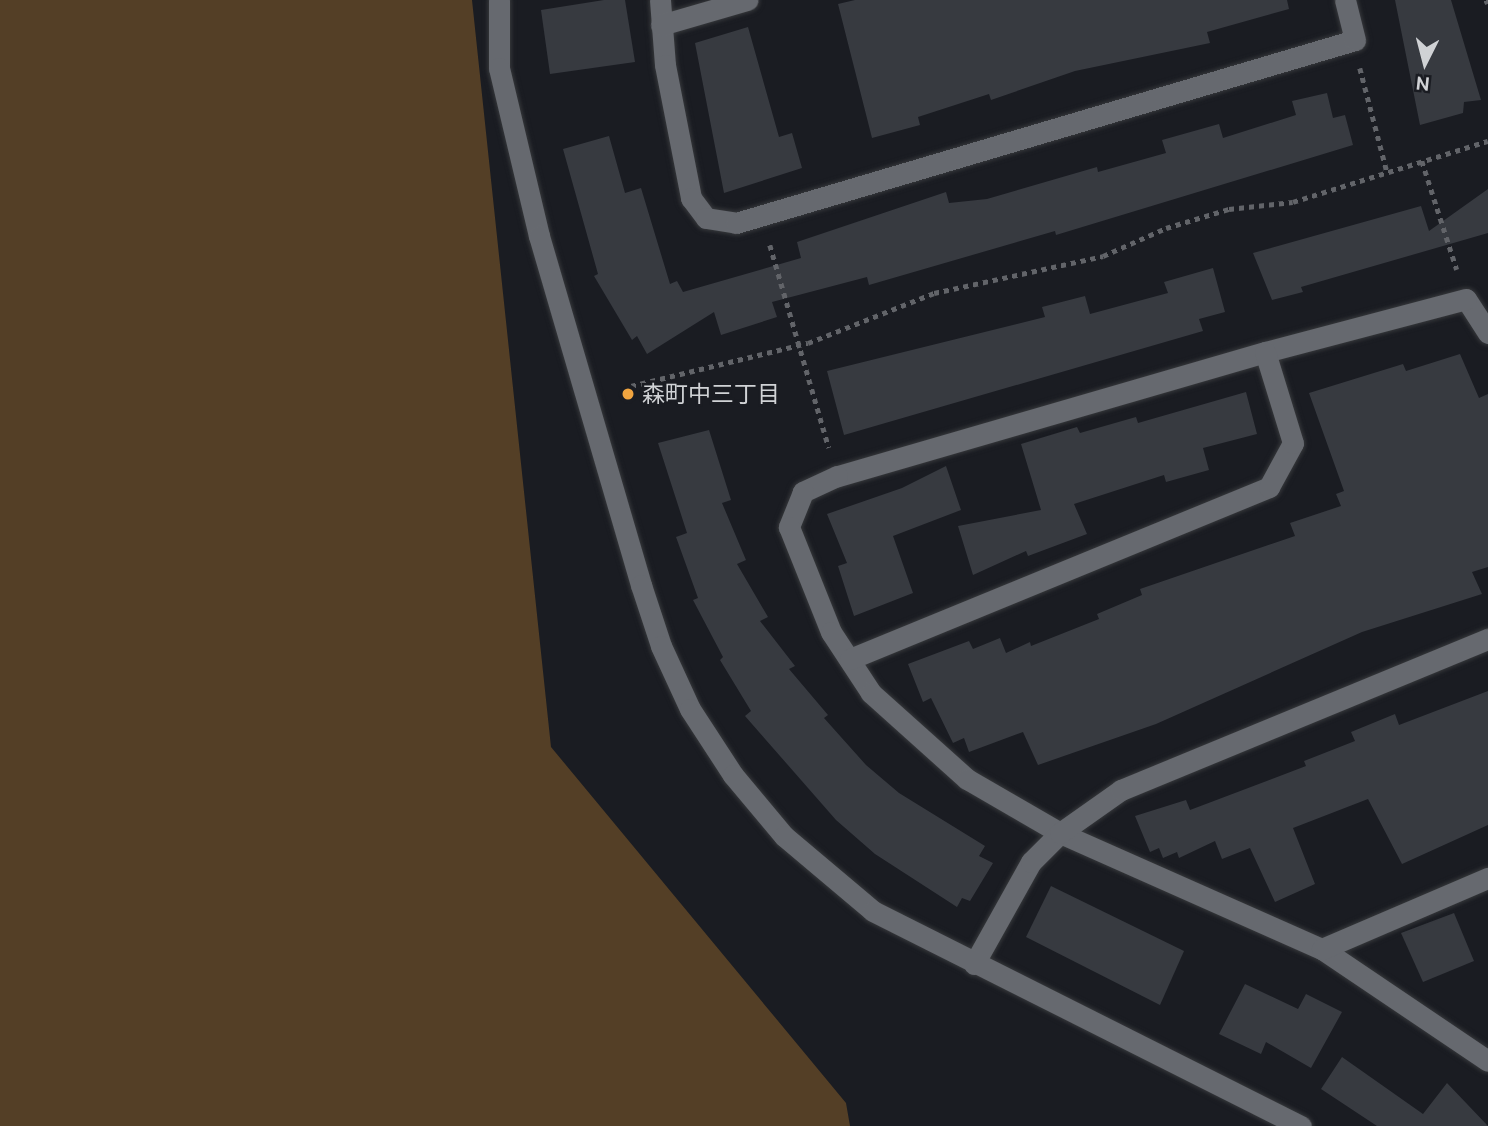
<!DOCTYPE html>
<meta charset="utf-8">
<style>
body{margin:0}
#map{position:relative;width:1488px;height:1126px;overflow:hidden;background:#1a1c22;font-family:Ubuntu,"Noto Sans JP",sans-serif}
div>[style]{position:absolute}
.green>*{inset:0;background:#543f26}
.building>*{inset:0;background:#373a40}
.path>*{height:4.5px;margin-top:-2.25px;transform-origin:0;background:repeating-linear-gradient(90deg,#626469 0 5px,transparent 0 10px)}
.roads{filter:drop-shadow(0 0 2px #36383b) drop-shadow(0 0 2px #36383b)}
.minor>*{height:21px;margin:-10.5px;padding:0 10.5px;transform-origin:10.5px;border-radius:10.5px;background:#66696f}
.tertiary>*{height:21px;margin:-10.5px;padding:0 10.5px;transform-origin:10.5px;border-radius:10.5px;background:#66696f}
.dots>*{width:19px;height:19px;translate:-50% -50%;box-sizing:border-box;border:4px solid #1a1c22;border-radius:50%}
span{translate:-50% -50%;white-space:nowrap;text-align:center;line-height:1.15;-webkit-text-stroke:5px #1a1c22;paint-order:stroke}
.poi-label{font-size:23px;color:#d0d2d5}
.left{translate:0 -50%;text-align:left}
.north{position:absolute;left:1390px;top:28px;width:70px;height:70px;-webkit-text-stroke:5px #1a1c22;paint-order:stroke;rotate:186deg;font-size:19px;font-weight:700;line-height:28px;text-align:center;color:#d0d2d5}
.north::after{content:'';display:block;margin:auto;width:24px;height:32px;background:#d0d2d5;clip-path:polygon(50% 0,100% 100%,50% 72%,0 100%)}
</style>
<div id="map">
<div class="green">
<div style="clip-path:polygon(0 0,472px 0,551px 747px,846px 1103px,850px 1126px,0 1126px)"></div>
</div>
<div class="building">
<div style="clip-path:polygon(604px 0,625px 0,635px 62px,550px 74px,541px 10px)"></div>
<div style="clip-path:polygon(855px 0,1287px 0,1289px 9px,1207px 32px,1210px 43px,1075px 71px,991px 100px,989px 94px,918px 117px,920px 125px,872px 138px,838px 4px)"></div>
<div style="clip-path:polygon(1395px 0,1451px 0,1481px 100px,1464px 102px,1463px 113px,1420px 125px)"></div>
<div style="clip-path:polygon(748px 27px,779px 137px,792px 133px,802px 168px,724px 193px,695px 43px)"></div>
<div style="clip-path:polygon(1327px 93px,1333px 118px,1345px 115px,1353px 145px,1056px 235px,1055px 231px,869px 285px,867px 277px,772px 302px,777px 317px,721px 335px,714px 312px,647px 354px,637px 336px,632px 340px,594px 276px,598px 274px,563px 149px,609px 136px,625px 193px,641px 188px,670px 284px,677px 281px,683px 292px,801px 258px,797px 242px,946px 192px,949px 203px,987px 199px,1097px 167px,1098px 172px,1166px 153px,1162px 140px,1219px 124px,1223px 138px,1296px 115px,1292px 101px)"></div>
<div style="clip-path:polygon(1488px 189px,1488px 233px,1301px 287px,1303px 292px,1272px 300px,1253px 253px,1421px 206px,1429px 231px)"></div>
<div style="clip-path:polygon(1213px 268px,1225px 312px,1199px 319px,1203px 331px,844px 435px,827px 371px,1045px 317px,1042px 307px,1085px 296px,1090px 314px,1168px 293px,1164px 282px)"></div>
<div style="clip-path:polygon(1460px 354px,1479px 398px,1488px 394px,1488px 567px,1472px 572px,1482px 594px,1362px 632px,1156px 724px,1038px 765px,1023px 732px,969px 752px,964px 738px,953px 743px,931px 698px,923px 702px,908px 664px,969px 641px,973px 649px,1000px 638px,1006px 653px,1030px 642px,1031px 646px,1099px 619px,1097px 614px,1142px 595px,1140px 589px,1295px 536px,1290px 523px,1341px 506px,1336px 494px,1344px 491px,1309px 393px,1403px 364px,1406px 371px)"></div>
<div style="clip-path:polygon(1246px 392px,1257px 434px,1203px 448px,1209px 470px,1166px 482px,1164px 475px,1074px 504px,1087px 534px,1028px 556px,1026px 551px,973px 575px,958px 526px,1041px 510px,1021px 444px,1077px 427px,1080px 433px,1136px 417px,1138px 423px)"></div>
<div style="clip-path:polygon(709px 430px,731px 500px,722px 503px,746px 560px,737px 564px,768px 617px,760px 621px,795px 666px,789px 669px,828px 715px,824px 718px,866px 765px,899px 793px,985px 846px,979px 856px,993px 863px,970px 901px,962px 898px,957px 907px,875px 854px,836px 820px,745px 716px,751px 711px,720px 660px,723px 657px,693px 600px,698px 598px,676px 537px,687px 533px,658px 443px)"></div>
<div style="clip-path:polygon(946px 466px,961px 510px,893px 536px,913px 593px,854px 616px,838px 566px,847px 563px,827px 514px,902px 488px)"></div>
<div style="clip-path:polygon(1488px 691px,1488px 825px,1402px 864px,1368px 799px,1293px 828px,1315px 884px,1275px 902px,1250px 848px,1222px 859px,1215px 841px,1179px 858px,1177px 852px,1163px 858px,1159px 848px,1150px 852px,1135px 816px,1186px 800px,1190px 810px,1306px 766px,1304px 761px,1355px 741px,1351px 732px,1395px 714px,1399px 725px)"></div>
<div style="clip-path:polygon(1051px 886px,1184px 951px,1160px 1005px,1026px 937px)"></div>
<div style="clip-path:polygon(1454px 913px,1474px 961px,1423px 982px,1401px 933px)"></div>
<div style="clip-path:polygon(1245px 984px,1298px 1009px,1306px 994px,1342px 1012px,1311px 1068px,1266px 1042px,1261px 1054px,1219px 1034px)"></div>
<div style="clip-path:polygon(1342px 1057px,1423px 1114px,1447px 1083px,1488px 1126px,1377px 1126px,1321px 1089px)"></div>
</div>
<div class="path">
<div style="left:1486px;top:0;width:4px;rotate:63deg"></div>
<div style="left:1360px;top:68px;width:107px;rotate:75.4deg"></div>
<div style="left:1422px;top:161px;width:114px;rotate:72.2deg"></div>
<div style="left:770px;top:245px;width:211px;rotate:73.8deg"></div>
<div style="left:631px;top:386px;width:182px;rotate:-13.7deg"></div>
<div style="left:808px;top:343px;width:136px;rotate:-21.6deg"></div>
<div style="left:934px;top:293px;width:173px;rotate:-12.3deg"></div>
<div style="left:1103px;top:256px;width:69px;rotate:-24deg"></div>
<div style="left:1166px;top:228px;width:66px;rotate:-16.8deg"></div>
<div style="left:1229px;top:209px;width:64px;rotate:-6.2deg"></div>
<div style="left:1293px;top:202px;width:204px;rotate:-17.4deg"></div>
</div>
<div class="roads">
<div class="minor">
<div style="left:660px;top:0;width:65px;rotate:85.6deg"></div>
<div style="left:665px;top:65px;width:136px;rotate:78.9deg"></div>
<div style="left:691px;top:198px;width:25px;rotate:53deg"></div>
<div style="left:706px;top:218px;width:30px;rotate:9deg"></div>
<div style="left:736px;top:223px;width:645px;rotate:-16.47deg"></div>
<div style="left:1355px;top:40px;width:41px;rotate:-104deg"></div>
<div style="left:661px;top:25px;width:90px;rotate:-16.2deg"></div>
<div style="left:1488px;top:333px;width:40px;rotate:-122.9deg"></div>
<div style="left:1466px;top:299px;width:208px;rotate:165.2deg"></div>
<div style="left:1265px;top:352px;width:446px;rotate:163.8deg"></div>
<div style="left:837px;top:476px;width:38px;rotate:155deg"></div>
<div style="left:803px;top:492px;width:38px;rotate:112deg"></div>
<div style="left:789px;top:527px;width:113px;rotate:68.2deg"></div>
<div style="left:831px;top:632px;width:73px;rotate:56.7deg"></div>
<div style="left:871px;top:693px;width:129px;rotate:41.9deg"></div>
<div style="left:967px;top:779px;width:108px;rotate:30.1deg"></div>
<div style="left:1060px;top:833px;width:287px;rotate:23.9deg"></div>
<div style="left:1322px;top:949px;width:200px;rotate:34deg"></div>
<div style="left:850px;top:659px;width:453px;rotate:-22.3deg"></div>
<div style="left:1269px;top:487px;width:50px;rotate:-61.4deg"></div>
<div style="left:1293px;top:443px;width:95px;rotate:-107.1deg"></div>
<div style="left:1322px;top:949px;width:181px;rotate:-23.2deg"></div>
<div style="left:974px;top:964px;width:117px;rotate:-60.8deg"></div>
<div style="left:1031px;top:862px;width:41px;rotate:-45deg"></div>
<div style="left:1060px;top:833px;width:75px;rotate:-35.2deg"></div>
<div style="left:1121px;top:790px;width:397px;rotate:-22.4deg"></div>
</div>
<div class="tertiary">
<div style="left:499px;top:0;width:68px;rotate:90deg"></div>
<div style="left:499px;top:68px;width:173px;rotate:76.6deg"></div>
<div style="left:539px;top:236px;width:364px;rotate:73.7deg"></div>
<div style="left:641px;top:585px;width:64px;rotate:71.8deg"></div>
<div style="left:661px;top:646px;width:69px;rotate:65.3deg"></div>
<div style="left:690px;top:709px;width:79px;rotate:56.9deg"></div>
<div style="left:733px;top:775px;width:80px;rotate:50.1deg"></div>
<div style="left:784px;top:836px;width:116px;rotate:40.1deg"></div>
<div style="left:873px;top:911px;width:479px;rotate:26.7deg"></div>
</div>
</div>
<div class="dots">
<div style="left:628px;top:394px;background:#f1a540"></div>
</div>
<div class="poi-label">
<span class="left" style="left:642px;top:394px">森町中三丁目</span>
</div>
<div class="north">N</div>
</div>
